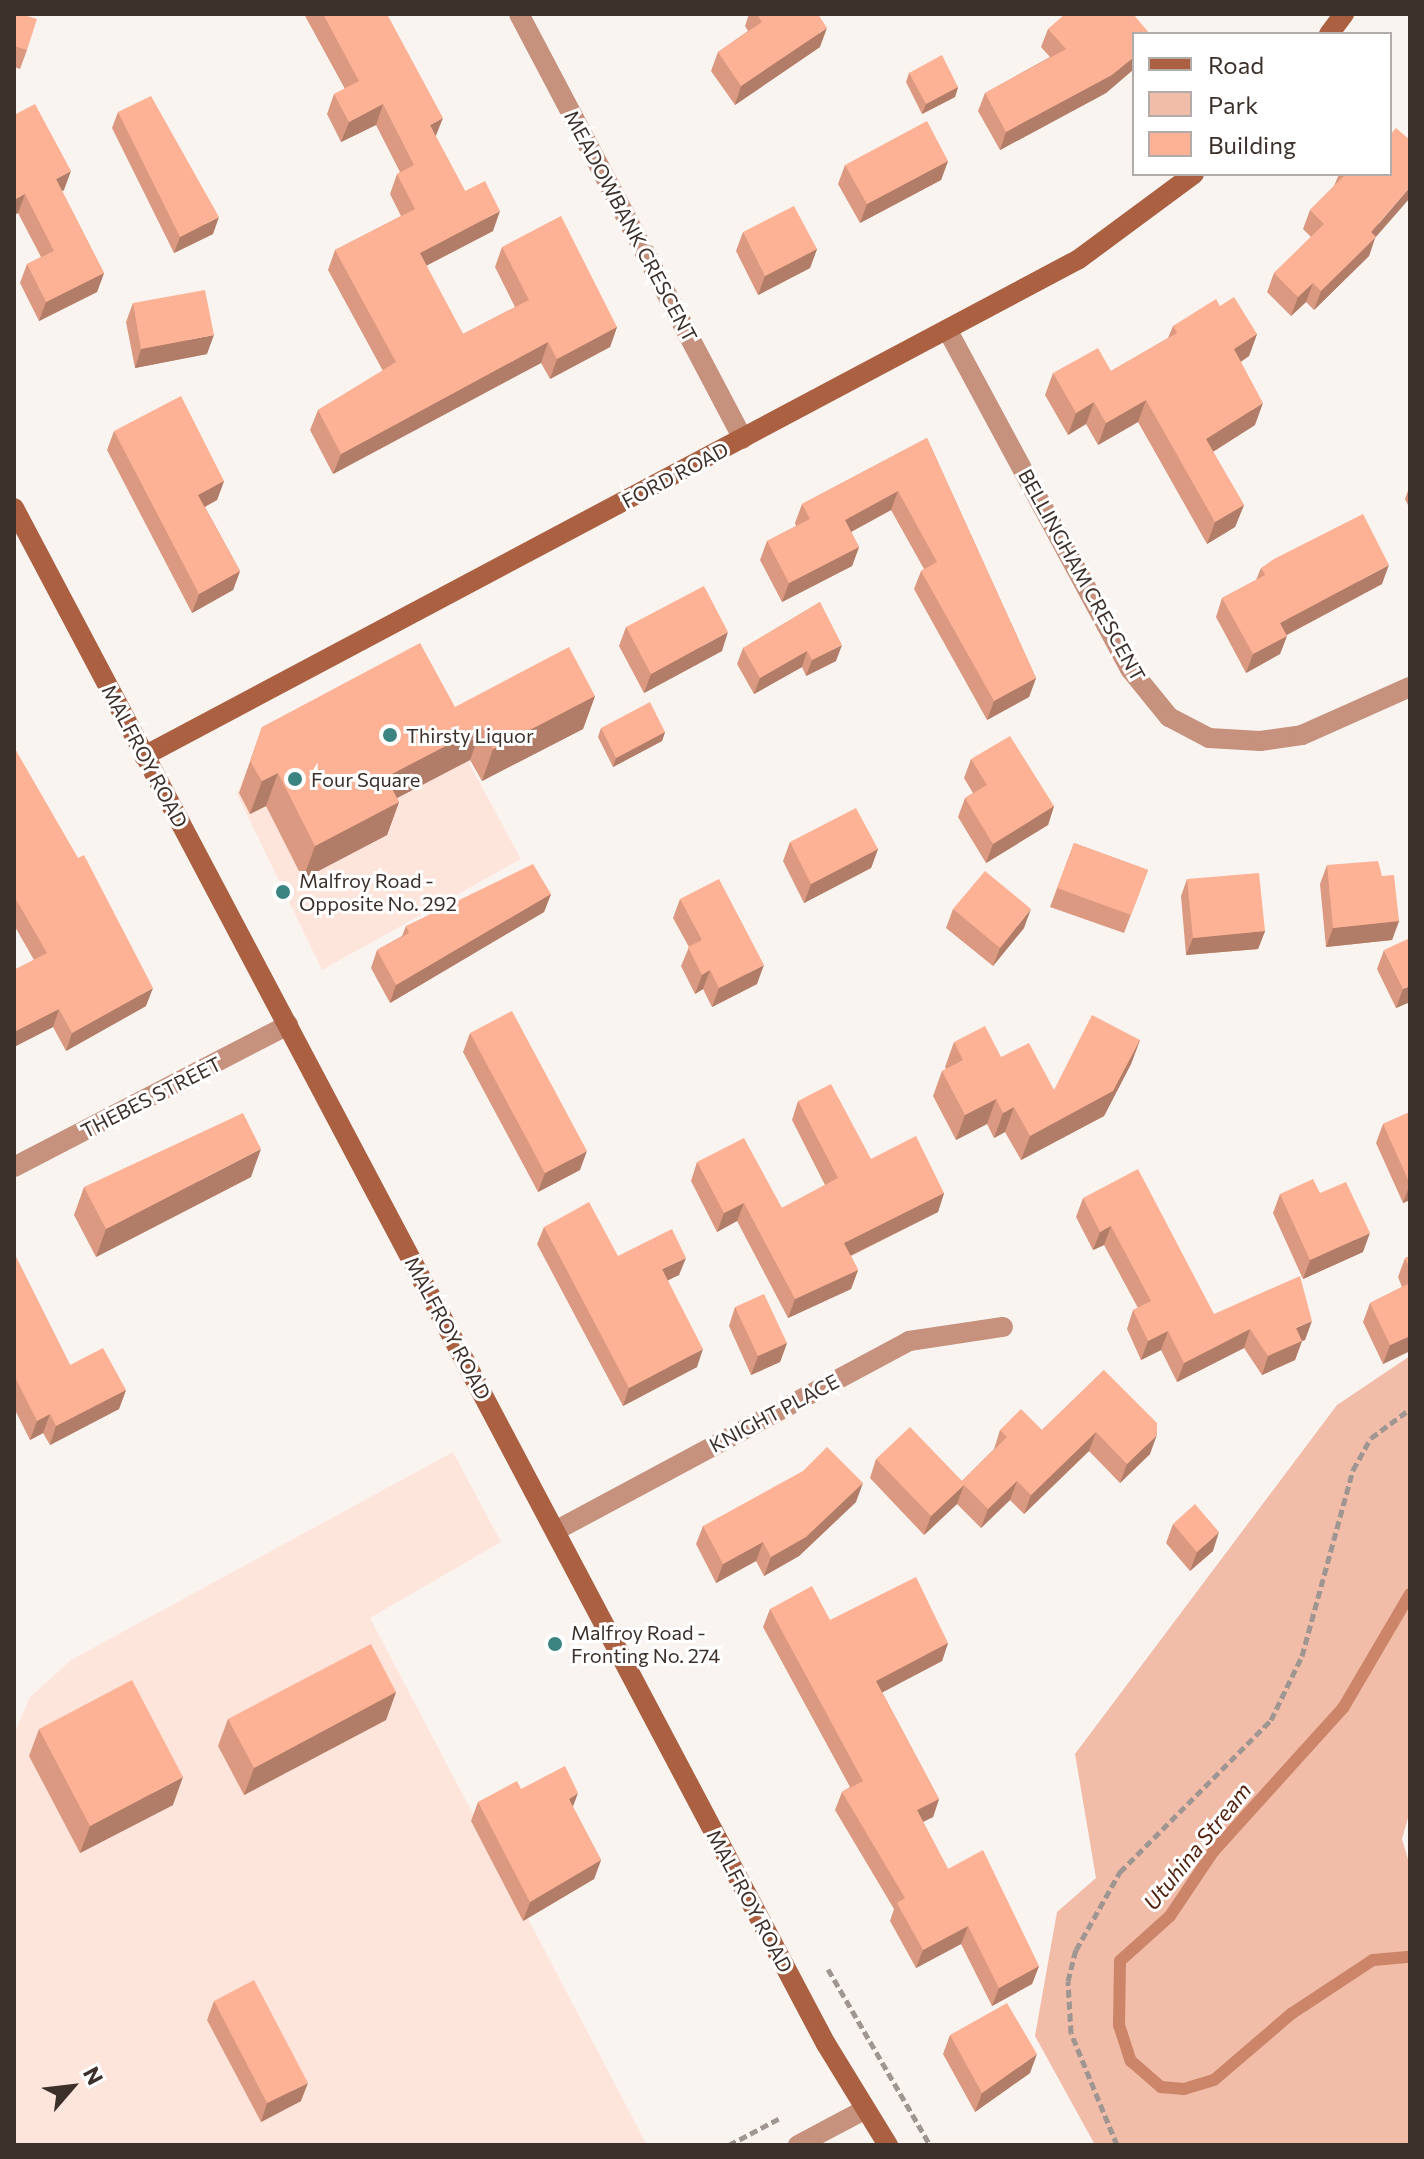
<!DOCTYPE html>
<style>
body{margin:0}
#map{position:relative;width:1424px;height:2159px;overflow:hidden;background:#faf4f1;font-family:Commissioner,sans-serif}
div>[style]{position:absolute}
.built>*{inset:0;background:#fee5dc}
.green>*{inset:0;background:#f1bda9}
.stream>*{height:12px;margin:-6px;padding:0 6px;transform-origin:6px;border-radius:6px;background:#cc8568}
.path>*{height:5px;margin-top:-2.5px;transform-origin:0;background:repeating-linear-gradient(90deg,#9f9692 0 8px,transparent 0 12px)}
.street>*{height:20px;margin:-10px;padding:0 10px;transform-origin:10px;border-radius:10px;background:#c6917d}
.secondary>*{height:20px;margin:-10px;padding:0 10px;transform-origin:10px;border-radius:10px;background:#aa6041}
.wall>*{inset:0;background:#da9980}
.shaded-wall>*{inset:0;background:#b17d68}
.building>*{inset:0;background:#fdb295}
.dots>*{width:22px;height:22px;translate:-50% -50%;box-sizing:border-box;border:4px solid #fff;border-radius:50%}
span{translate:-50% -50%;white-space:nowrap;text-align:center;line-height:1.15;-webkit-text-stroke:6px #fff;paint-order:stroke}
.street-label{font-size:20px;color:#3c302b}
.poi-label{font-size:20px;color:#3c302b}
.left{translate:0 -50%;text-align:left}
.water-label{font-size:22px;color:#52230f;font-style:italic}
.frame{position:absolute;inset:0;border:16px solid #3c302b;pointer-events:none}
.legend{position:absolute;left:1132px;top:32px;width:260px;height:144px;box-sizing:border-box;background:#fff;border:2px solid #b1acaa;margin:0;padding:10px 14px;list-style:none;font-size:24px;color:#3c302b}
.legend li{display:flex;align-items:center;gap:16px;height:40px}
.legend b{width:40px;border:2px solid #b1acaa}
.north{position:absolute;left:32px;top:2047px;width:80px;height:80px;-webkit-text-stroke:6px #fff;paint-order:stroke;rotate:62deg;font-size:22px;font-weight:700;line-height:32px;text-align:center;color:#3c302b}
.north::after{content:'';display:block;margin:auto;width:28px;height:36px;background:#3c302b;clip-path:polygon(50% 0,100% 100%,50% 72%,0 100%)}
</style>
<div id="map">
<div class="built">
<div style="clip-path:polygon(420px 672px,521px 859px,322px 970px,237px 794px,251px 759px)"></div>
<div style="clip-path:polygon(453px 1452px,501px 1542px,370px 1618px,647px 2145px,14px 2145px,14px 1734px,30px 1697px,71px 1660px)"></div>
</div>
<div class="green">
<div style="clip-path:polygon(1410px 1356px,1410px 1811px,1402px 1839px,1410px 1866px,1410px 2145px,1095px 2145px,1035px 2036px,1057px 1912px,1096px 1878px,1075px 1754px,1337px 1405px)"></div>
</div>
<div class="stream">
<div style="left:1410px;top:1594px;width:132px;rotate:120.4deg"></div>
<div style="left:1343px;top:1708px;width:194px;rotate:132.1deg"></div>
<div style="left:1213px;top:1852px;width:77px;rotate:123.9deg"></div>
<div style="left:1170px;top:1916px;width:67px;rotate:138deg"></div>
<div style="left:1120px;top:1961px;width:64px;rotate:90.9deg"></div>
<div style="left:1119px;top:2025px;width:38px;rotate:72deg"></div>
<div style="left:1131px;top:2061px;width:40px;rotate:41deg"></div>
<div style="left:1161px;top:2087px;width:23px;rotate:5deg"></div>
<div style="left:1184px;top:2089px;width:31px;rotate:-17deg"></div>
<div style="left:1214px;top:2080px;width:101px;rotate:-40.6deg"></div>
<div style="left:1291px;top:2014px;width:98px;rotate:-33.4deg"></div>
<div style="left:1373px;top:1960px;width:37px;rotate:-5deg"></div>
</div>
<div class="path">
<div style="left:828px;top:1969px;width:203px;rotate:59.9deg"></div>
<div style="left:729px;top:2145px;width:58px;rotate:-27.9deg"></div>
<div style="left:1117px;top:2145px;width:121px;rotate:-112.3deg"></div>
<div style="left:1071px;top:2033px;width:52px;rotate:-93.3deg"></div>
<div style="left:1068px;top:1981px;width:32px;rotate:-76deg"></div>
<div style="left:1076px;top:1950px;width:90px;rotate:-60.6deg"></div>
<div style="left:1120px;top:1872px;width:214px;rotate:-45.2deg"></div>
<div style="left:1271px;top:1720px;width:71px;rotate:-64.2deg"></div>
<div style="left:1302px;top:1656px;width:193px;rotate:-74.7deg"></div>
<div style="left:1353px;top:1470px;width:37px;rotate:-61deg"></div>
<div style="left:1371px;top:1438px;width:49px;rotate:-36.6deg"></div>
</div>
<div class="street">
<div style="left:519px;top:14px;width:480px;rotate:62.2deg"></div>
<div style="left:948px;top:331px;width:384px;rotate:61.7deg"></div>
<div style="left:1130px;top:669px;width:62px;rotate:50.9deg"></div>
<div style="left:1169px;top:717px;width:45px;rotate:27.7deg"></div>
<div style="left:1209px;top:738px;width:51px;rotate:3.4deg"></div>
<div style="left:1260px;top:741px;width:42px;rotate:-8.1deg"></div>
<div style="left:1302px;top:735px;width:118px;rotate:-24deg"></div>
<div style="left:14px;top:1167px;width:309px;rotate:-27.4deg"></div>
<div style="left:555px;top:1531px;width:402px;rotate:-28.2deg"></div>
<div style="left:909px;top:1341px;width:95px;rotate:-8.5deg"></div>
<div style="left:798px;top:2145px;width:75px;rotate:-27.9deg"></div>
</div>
<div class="secondary">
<div style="left:1329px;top:34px;width:25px;rotate:-53deg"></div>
<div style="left:14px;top:508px;width:1737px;rotate:62.14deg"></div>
<div style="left:826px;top:2044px;width:119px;rotate:58.5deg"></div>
<div style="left:144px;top:756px;width:1059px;rotate:-27.99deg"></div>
<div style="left:1079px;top:259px;width:143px;rotate:-36.5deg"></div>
</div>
<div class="wall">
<div style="clip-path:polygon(14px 14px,27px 50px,20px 69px,14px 67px)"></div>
<div style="clip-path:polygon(304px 14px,387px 14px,436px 137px,465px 191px,493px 231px,426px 266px,463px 334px,515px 307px,495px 267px,502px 247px,617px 327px,610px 347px,550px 379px,541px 363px,333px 474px,310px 430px,318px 410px,383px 371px,328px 270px,335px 250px,401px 216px,390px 194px,397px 174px,400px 172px,376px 125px,341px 142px,327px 114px,334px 94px,345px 89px)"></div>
<div style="clip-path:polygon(749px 14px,818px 14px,820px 47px,735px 105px,711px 71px,718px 52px,748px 31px,745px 26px)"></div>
<div style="clip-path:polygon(1048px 29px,1134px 34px,1134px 69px,1106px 93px,1000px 150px,978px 111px,985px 93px,1050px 57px,1041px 47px)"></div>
<div style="clip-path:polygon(909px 73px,958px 87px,955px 97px,922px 114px,906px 82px)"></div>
<div style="clip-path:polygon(118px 112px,213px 234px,174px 253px,112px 128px)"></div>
<div style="clip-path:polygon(14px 115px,64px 190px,62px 191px,104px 273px,97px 292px,39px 321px,20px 283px,27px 264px,41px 257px,18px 213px,14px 215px)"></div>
<div style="clip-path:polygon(948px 161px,941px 180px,860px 223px,838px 184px,845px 165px)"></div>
<div style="clip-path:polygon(1339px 174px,1390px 174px,1375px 238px,1369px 256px,1314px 310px,1306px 302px,1291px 316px,1267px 292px,1274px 273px,1311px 237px,1303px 229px,1310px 210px,1334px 186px)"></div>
<div style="clip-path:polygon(743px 232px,817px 249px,810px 268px,758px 295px,736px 251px)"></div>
<div style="clip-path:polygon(133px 303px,207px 354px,135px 368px,126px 322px)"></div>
<div style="clip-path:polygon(1220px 306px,1257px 334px,1249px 356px,1241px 362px,1255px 425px,1213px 452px,1244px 505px,1235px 527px,1207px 544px,1138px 422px,1098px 445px,1086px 424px,1068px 435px,1045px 395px,1053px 373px,1111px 371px,1168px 338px,1173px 326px)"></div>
<div style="clip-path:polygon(114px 431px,224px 481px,217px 500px,205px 507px,240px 571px,233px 590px,192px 613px,107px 450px)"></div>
<div style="clip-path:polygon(927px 438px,1036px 678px,1029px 697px,987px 720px,914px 589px,921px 571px,924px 569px,891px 510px,851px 532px,859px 547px,852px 566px,782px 602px,760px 560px,767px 541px,796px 526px,795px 523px,802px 504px)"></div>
<div style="clip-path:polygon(1410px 485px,1410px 509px,1405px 499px)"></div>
<div style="clip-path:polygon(1261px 568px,1382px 584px,1287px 635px,1280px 654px,1246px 673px,1216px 617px,1222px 598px,1256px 580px)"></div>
<div style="clip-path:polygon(820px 602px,836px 661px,806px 676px,802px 667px,754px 694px,737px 664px,743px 648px)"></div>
<div style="clip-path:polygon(626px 627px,722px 651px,644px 693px,619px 646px)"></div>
<div style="clip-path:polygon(595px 696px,583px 729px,482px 781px,470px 760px,397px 798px,399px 802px,387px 835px,303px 879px,266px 806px,250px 814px,239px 793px,262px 727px,455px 707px)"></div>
<div style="clip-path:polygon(601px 728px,665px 732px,662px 741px,613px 767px,598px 737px)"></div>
<div style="clip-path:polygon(14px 747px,146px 1006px,66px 1051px,53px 1027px,14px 1047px,14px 970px,34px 960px,14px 925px)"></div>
<div style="clip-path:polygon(971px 759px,1054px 806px,1048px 825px,986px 863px,958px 817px,965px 798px,973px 793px,964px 778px)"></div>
<div style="clip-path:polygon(790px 842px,878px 849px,871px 868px,804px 903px,783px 861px)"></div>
<div style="clip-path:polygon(1074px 843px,1148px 870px,1124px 933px,1050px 907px)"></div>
<div style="clip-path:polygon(1327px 865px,1382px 876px,1399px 921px,1392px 940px,1326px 947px,1320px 884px)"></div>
<div style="clip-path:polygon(1187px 879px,1265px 931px,1258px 949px,1186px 955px,1181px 896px)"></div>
<div style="clip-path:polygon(551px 894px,544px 912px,390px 1003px,371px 968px,377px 950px,402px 936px,406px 926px)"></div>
<div style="clip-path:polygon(680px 899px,757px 984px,712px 1007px,703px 989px,695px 994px,681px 966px,689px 947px,673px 918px)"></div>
<div style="clip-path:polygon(953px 909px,1024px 928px,993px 966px,946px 928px)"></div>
<div style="clip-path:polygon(1384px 950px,1410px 1002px,1396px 1008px,1377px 969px)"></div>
<div style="clip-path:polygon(470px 1033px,580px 1170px,538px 1192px,463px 1052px)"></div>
<div style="clip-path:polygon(1140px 1040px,1131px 1064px,1104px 1116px,1021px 1160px,1005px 1132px,994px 1138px,987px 1124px,956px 1140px,933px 1096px,942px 1071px,946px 1069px,945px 1067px,954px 1042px,1001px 1057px,1054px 1090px)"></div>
<div style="clip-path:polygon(798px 1101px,871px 1159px,944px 1193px,938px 1212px,851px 1256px,858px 1270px,851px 1289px,788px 1318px,737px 1221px,717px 1232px,691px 1181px,697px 1162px,782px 1208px,825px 1185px,792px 1120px)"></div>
<div style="clip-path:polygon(1410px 1112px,1410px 1200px,1403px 1203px,1376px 1143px,1383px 1124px)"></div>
<div style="clip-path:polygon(251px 1177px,96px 1257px,74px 1215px,84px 1187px)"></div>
<div style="clip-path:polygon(1320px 1193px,1363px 1252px,1303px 1279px,1273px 1213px,1280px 1194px)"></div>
<div style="clip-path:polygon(1083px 1198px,1214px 1314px,1305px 1340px,1302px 1341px,1295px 1360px,1262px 1375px,1244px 1348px,1177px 1382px,1161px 1350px,1141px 1360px,1127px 1329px,1133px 1310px,1138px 1308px,1104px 1245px,1093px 1250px,1076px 1217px)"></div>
<div style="clip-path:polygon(544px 1227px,618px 1256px,679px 1275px,668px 1280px,697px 1367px,623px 1406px,537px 1244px)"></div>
<div style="clip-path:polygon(14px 1253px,70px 1365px,126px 1390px,119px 1409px,50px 1445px,43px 1433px,30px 1440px,14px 1408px)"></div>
<div style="clip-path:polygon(1410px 1256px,1410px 1351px,1383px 1364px,1363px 1322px,1370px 1303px,1402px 1287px,1398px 1277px,1405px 1258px)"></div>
<div style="clip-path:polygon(735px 1307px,787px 1343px,780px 1362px,751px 1375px,729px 1326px)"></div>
<div style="clip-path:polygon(1104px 1370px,1150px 1454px,1120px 1483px,1089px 1451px,1024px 1514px,1010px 1500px,981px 1528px,957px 1504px,924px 1535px,870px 1478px,876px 1459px,962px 1481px,994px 1449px,1000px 1430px,1042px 1430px)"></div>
<div style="clip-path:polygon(856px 1502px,799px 1556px,764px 1576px,756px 1561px,716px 1583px,696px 1544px,703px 1526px)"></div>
<div style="clip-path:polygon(1173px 1524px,1213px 1551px,1190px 1571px,1166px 1543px)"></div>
<div style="clip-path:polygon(770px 1609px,948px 1643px,942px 1661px,882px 1692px,939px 1799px,933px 1817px,923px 1822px,948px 1869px,1039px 1966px,1032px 1984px,992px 2006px,961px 1944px,916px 1968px,890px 1921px,894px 1909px,835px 1810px,842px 1792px,850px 1787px,763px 1627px)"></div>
<div style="clip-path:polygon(396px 1692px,386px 1720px,244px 1795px,218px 1746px,228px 1719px)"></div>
<div style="clip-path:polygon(39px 1729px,173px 1805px,80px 1853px,29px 1756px)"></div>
<div style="clip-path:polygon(521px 1789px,573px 1807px,601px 1860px,594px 1879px,523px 1921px,471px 1821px,478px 1802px)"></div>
<div style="clip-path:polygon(214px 2001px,301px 2101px,261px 2122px,207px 2020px)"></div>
<div style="clip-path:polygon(950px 2035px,1030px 2073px,975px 2112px,943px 2054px)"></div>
</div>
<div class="shaded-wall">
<div style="clip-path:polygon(827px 28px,820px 47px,735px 105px,741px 86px)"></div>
<div style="clip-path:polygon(1134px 57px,1134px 69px,1106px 93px,1000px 150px,1006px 132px)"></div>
<div style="clip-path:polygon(958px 87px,955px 97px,922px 114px,926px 104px)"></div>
<div style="clip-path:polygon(383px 104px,376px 125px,341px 142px,349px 122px)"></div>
<div style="clip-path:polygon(443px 118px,435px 138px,430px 125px)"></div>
<div style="clip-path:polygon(948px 161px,941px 180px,860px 223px,867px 204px)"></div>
<div style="clip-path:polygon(71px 171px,64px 190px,49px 197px,56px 179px)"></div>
<div style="clip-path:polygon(1410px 187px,1410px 198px,1375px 238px,1369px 256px,1314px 310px,1321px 291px)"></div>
<div style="clip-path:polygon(25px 194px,18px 213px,14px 215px,14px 200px)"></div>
<div style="clip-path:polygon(500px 211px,493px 231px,412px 273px,420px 253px)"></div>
<div style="clip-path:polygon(219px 217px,213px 234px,174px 253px,180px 237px)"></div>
<div style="clip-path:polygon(817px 249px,810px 268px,758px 295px,765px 276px)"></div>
<div style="clip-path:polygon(104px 273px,97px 292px,39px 321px,46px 302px)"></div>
<div style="clip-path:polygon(1313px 283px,1306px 302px,1291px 316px,1298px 297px)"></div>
<div style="clip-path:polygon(617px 327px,610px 347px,550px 379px,557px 359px)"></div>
<div style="clip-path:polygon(1257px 334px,1249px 356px,1226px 371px,1234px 349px)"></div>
<div style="clip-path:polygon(214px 335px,207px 354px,135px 368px,141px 349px)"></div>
<div style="clip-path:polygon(548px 342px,541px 363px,333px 474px,341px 454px)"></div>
<div style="clip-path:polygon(1146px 400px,1138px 422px,1098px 445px,1106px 423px)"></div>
<div style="clip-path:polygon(1094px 402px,1086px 424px,1068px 435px,1076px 413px)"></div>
<div style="clip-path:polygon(1263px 403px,1255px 425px,1198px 461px,1206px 439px)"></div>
<div style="clip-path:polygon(224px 481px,217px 500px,191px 514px,198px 495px)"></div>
<div style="clip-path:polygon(898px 491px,891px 510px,838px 539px,845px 520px)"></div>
<div style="clip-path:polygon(1244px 505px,1235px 527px,1207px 544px,1215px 522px)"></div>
<div style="clip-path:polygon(859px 547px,852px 566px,782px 602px,789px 583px)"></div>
<div style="clip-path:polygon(1389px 565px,1382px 584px,1273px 642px,1280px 623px)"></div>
<div style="clip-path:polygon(240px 571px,233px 590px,192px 613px,199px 594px)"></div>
<div style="clip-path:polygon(728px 632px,722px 651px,644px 693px,651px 674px)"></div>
<div style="clip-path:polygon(1287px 636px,1280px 654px,1246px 673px,1253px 654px)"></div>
<div style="clip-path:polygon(842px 645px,836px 661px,806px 676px,812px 660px)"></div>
<div style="clip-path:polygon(807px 651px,802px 667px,754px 694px,760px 678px)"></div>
<div style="clip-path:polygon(1036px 678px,1029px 697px,987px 720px,994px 701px)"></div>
<div style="clip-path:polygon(595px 696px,583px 729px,482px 781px,493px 749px)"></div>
<div style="clip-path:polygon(482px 727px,470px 760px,374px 810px,386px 777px)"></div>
<div style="clip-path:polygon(665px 732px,662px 741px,613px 767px,616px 758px)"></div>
<div style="clip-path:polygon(278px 773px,266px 806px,250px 814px,262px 781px)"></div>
<div style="clip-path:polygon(399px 802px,387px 835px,303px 879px,315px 846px)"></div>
<div style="clip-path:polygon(1054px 806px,1048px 825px,986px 863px,993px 844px)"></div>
<div style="clip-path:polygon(878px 849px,871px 868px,804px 903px,811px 884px)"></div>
<div style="clip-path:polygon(551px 894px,544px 912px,390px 1003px,396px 985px)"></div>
<div style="clip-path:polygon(1031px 909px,1024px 928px,993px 966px,1000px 948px)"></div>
<div style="clip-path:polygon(1399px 921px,1392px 940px,1326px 947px,1333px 928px)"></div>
<div style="clip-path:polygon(1265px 931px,1258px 949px,1186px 955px,1193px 938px)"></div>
<div style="clip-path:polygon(764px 965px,757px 984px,712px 1007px,719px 988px)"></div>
<div style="clip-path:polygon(710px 970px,703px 989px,695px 994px,702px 975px)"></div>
<div style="clip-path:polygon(1410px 986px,1410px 1002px,1396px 1008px,1403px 989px)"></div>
<div style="clip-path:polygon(153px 988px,146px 1006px,66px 1051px,72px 1033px)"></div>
<div style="clip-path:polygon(59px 1009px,53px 1027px,14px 1047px,14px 1032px)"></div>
<div style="clip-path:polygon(1140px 1040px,1131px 1064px,1104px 1116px,1021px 1160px,1030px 1136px)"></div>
<div style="clip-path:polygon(996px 1099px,987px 1124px,956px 1140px,965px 1115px)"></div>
<div style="clip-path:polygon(1014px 1107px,1005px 1132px,994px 1138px,1003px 1113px)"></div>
<div style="clip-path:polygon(261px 1149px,251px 1177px,96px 1257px,106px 1229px)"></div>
<div style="clip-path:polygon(587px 1151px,580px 1170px,538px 1192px,545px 1173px)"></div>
<div style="clip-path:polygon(1410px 1184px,1410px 1200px,1403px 1203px)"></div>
<div style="clip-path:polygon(944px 1193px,938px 1212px,837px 1262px,844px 1243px)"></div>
<div style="clip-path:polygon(744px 1203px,737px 1221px,717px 1232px,724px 1213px)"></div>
<div style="clip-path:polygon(1111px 1226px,1104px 1245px,1093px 1250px,1100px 1232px)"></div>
<div style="clip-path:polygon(1370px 1233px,1363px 1252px,1303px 1279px,1310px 1260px)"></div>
<div style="clip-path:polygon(686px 1258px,679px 1275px,656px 1286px,662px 1269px)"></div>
<div style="clip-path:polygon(858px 1270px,851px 1289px,788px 1318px,795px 1299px)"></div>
<div style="clip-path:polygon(1312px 1321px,1305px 1340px,1302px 1341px,1295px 1360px,1262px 1375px,1268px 1356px,1296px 1328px)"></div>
<div style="clip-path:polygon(1250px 1329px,1244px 1348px,1177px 1382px,1184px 1363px)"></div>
<div style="clip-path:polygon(1168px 1331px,1161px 1350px,1141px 1360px,1148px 1341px)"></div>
<div style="clip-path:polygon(1410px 1336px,1410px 1351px,1383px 1364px,1390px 1345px)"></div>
<div style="clip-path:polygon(787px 1343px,780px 1362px,751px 1375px,758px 1356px)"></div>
<div style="clip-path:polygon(703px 1349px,697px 1367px,623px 1406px,629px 1388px)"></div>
<div style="clip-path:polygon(126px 1390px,119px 1409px,50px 1445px,56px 1426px)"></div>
<div style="clip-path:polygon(50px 1414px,43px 1433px,30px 1440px,37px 1421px)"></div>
<div style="clip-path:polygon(1096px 1432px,1089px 1451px,1024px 1514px,1031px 1495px)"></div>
<div style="clip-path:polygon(1157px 1435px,1150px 1454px,1120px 1483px,1127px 1464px)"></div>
<div style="clip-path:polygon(1017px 1481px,1010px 1500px,981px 1528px,988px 1509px)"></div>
<div style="clip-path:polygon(863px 1483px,856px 1502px,799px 1556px,764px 1576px,771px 1557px)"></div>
<div style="clip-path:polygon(964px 1485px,957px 1504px,924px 1535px,931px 1516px)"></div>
<div style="clip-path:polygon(1219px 1532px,1213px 1551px,1190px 1571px,1197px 1552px)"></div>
<div style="clip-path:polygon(763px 1542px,756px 1561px,716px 1583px,723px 1564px)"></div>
<div style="clip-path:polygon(948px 1643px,942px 1661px,870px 1699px,876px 1681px)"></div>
<div style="clip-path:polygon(396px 1692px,386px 1720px,244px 1795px,254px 1768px)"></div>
<div style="clip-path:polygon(183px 1777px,173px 1805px,80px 1853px,90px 1826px)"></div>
<div style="clip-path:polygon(578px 1793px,571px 1812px,569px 1799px)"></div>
<div style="clip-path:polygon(939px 1799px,933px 1817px,910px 1828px,917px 1810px)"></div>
<div style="clip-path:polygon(601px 1860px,594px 1879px,523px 1921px,530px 1902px)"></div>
<div style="clip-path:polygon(968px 1926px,961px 1944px,916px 1968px,923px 1950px)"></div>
<div style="clip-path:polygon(1039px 1966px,1032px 1984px,992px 2006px,999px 1988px)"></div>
<div style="clip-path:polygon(1037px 2054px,1030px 2073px,975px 2112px,982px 2093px)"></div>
<div style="clip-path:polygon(308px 2083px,301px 2101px,261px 2122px,267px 2103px)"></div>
</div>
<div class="building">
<div style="clip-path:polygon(14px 14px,21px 14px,37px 19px,27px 50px,14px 46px)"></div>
<div style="clip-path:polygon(323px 14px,387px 14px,443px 118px,430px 125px,465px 191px,485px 181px,500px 211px,420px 253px,463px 334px,529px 300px,502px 247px,561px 216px,617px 327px,557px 359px,548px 342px,341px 454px,318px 410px,396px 362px,335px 250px,415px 209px,397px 174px,414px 165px,383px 104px,349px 122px,334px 94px,359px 81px)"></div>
<div style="clip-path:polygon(757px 14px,818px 14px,827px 28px,741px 86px,718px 52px,762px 22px)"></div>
<div style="clip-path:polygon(1065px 14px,1133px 14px,1150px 34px,1134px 34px,1134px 57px,1112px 75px,1006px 132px,985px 93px,1066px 49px,1048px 29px)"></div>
<div style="clip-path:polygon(942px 55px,958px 87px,926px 104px,909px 73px)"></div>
<div style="clip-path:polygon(151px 96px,219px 217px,180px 237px,118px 112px)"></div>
<div style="clip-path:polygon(35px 104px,71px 171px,56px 179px,104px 273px,46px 302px,27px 264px,54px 251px,25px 194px,14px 200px,14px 115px)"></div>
<div style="clip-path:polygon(927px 121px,948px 161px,867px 204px,845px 165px)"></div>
<div style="clip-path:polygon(1396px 128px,1410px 140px,1410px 187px,1371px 232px,1376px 237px,1321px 291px,1313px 283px,1298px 297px,1274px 273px,1324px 224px,1310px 210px,1346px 174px,1390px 174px,1390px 135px)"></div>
<div style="clip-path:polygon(794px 206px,817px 249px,765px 276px,743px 232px)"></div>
<div style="clip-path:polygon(205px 290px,214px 335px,141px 349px,133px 303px)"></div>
<div style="clip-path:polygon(1234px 297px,1257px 334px,1234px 349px,1263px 403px,1206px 439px,1244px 505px,1215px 522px,1146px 400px,1106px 423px,1094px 402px,1076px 413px,1053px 373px,1098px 348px,1111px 371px,1177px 333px,1173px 326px,1216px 299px,1220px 306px)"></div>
<div style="clip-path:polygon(181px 396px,224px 481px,198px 495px,240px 571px,199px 594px,114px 431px)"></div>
<div style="clip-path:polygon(927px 438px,1036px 678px,994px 701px,921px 571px,937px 562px,898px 491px,845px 520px,859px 547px,789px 583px,767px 541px,810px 519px,802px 504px)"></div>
<div style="clip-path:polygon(1363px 514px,1389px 565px,1280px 623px,1287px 636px,1253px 654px,1222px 598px,1265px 575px,1261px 568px,1274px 559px)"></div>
<div style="clip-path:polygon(704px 586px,728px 632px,651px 674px,626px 627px)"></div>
<div style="clip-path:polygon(820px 602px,842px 645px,812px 660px,807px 651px,760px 678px,743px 648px)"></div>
<div style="clip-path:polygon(420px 643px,455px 707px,569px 647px,595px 696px,493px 749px,482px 727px,386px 777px,399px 802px,315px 846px,278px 773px,262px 781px,250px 761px,262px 727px)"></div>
<div style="clip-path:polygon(650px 702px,665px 732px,616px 758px,601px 728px)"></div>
<div style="clip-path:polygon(1010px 736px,1054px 806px,993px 844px,965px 798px,987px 785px,971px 759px)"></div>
<div style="clip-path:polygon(14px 747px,78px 858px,84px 855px,153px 988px,72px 1033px,59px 1009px,14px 1032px,14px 970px,47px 953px,14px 896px)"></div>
<div style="clip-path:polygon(856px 808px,878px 849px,811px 884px,790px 842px)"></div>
<div style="clip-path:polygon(1074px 843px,1148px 870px,1131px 915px,1057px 888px)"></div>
<div style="clip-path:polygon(1378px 861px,1382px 876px,1394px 875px,1399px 921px,1333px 928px,1327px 865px)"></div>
<div style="clip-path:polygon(533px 864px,551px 894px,396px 985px,377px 950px,409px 933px,406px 926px)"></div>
<div style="clip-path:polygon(985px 871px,1031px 909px,1000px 948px,953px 909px)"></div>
<div style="clip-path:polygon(1259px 873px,1265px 931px,1193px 938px,1187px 879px)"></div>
<div style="clip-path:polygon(719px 879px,764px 965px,719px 988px,710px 970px,702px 975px,688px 947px,702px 940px,680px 899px)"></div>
<div style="clip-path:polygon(1410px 938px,1410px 986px,1403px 989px,1384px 950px)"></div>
<div style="clip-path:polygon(512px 1011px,587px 1151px,545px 1173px,470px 1033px)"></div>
<div style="clip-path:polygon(1092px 1015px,1140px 1040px,1113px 1091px,1030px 1136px,1014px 1107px,1003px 1113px,996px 1099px,965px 1115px,942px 1071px,963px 1060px,954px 1042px,985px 1026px,1001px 1057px,1029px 1043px,1054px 1090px)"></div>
<div style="clip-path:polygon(831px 1084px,871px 1159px,916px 1136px,944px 1193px,844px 1243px,858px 1270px,795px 1299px,744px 1203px,724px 1213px,697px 1162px,744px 1138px,782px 1208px,838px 1178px,798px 1101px)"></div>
<div style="clip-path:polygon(1410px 1112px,1410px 1184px,1383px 1124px)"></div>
<div style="clip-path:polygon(243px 1113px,261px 1149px,106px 1229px,84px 1187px)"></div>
<div style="clip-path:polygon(1138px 1169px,1214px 1314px,1300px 1276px,1312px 1321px,1296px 1328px,1302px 1341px,1268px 1356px,1250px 1329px,1184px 1363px,1168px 1331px,1148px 1341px,1133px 1310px,1151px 1301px,1111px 1226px,1100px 1232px,1083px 1198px)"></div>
<div style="clip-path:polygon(1313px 1179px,1320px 1193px,1346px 1182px,1370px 1233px,1310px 1260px,1280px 1194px)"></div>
<div style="clip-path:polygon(589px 1202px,618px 1256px,672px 1229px,686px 1258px,662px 1269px,703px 1349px,629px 1388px,544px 1227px)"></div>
<div style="clip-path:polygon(14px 1253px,70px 1365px,103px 1348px,126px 1390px,56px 1426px,50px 1414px,37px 1421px,14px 1375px)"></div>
<div style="clip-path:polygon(1410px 1256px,1410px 1270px,1405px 1258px)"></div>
<div style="clip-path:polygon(1410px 1283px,1410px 1336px,1390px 1345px,1370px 1303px)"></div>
<div style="clip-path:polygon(764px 1294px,787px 1343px,758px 1356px,735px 1307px)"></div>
<div style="clip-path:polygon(1104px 1370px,1157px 1423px,1157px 1435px,1127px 1464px,1096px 1432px,1031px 1495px,1017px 1481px,988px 1509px,964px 1485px,931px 1516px,876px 1459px,910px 1427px,962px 1481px,1007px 1437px,1000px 1430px,1021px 1409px,1042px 1430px)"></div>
<div style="clip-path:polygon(827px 1447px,863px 1483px,806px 1537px,771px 1557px,763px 1542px,723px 1564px,703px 1526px,803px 1471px)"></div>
<div style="clip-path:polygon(1195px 1504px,1219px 1532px,1197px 1552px,1173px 1524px)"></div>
<div style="clip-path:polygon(916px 1577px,948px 1643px,876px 1681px,939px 1799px,917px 1810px,948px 1869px,983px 1850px,1039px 1966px,999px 1988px,968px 1926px,923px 1950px,897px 1903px,905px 1898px,842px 1792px,863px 1781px,770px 1609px,812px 1586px,830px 1620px)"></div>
<div style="clip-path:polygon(371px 1644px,396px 1692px,254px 1768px,228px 1719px)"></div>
<div style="clip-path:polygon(132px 1680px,183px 1777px,90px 1826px,39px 1729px)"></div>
<div style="clip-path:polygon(565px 1766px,578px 1793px,569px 1799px,601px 1860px,530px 1902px,478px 1802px,517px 1781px,521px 1789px)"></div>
<div style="clip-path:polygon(254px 1980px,308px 2083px,267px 2103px,214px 2001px)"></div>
<div style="clip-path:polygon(1007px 2003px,1037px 2054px,982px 2093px,950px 2035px)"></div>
</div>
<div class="dots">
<div style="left:390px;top:735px;background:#3c8482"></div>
<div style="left:295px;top:779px;background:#3c8482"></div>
<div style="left:283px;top:892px;background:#3c8482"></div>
<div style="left:555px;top:1644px;background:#3c8482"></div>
</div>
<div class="street-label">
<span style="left:631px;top:226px;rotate:62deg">MEADOWBANK CRESCENT</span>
<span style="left:675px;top:475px;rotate:-28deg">FORD ROAD</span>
<span style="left:1082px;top:575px;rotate:61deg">BELLINGHAM CRESCENT</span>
<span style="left:145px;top:756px;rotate:62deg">MALFROY ROAD</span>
<span style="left:151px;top:1097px;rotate:-27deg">THEBES STREET</span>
<span style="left:448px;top:1328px;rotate:62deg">MALFROY ROAD</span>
<span style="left:774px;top:1413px;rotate:-28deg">KNIGHT PLACE</span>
<span style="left:750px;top:1901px;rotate:62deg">MALFROY ROAD</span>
</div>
<div class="poi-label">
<span class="left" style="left:406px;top:735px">Thirsty Liquor</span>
<span class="left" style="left:311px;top:779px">Four Square</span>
<span class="left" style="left:299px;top:892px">Malfroy Road -<br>Opposite No. 292</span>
<span class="left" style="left:571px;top:1644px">Malfroy Road -<br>Fronting No. 274</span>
</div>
<div class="water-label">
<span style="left:1197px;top:1846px;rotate:-51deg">Utuhina Stream</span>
</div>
<div class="frame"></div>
<ul class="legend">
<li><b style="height:10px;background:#aa6041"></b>Road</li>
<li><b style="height:22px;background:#f1bda9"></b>Park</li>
<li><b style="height:22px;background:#fdb295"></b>Building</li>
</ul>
<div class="north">N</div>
</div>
